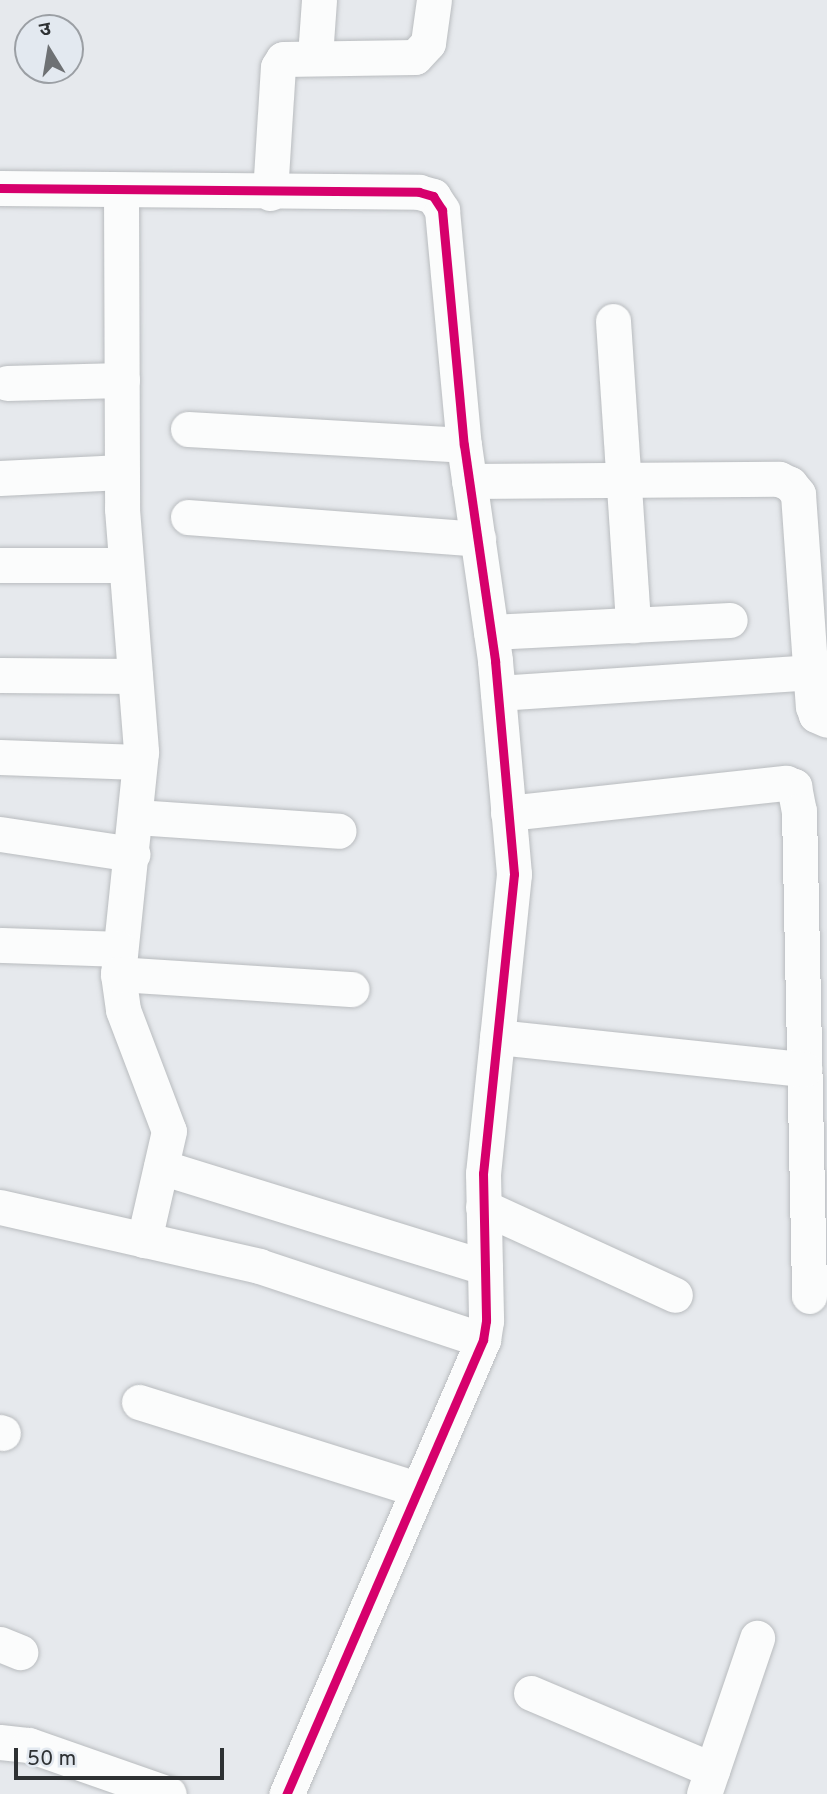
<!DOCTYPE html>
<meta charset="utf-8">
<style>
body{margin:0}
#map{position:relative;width:827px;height:1794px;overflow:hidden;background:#e6e9ed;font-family:Overpass,"Noto Sans Devanagari",sans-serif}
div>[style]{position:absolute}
.roads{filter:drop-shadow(0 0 2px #b9bcbf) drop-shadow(0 0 2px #b9bcbf)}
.minor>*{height:35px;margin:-17.5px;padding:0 17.5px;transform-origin:17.5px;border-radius:17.5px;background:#fbfcfc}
.cycleway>*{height:9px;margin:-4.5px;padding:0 4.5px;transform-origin:4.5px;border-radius:4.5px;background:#d6006c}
span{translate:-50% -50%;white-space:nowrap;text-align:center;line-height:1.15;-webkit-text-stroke:5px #e3e9f0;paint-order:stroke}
.north{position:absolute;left:14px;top:14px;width:70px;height:70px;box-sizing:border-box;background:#e3e9f0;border:2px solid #9b9fa4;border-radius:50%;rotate:349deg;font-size:19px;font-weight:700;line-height:28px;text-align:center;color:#2e3133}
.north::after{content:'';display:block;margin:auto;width:24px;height:32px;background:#6e7174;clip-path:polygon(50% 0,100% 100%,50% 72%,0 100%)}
.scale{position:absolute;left:14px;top:1748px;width:210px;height:32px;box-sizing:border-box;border:4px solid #2e3133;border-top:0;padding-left:9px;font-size:21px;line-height:24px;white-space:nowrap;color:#2e3133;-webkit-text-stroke:5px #e3e9f0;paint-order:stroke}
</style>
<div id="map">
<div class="roads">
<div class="minor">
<div style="left:315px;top:56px;width:56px;rotate:-85.9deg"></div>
<div style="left:0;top:188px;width:419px;rotate:0.5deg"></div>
<div style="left:419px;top:192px;width:15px;rotate:16deg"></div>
<div style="left:433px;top:196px;width:17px;rotate:57deg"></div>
<div style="left:442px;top:210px;width:236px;rotate:84.7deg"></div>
<div style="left:464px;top:445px;width:218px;rotate:81.8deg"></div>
<div style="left:495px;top:661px;width:214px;rotate:84.9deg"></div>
<div style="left:514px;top:874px;width:301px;rotate:95.9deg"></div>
<div style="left:483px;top:1173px;width:148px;rotate:88.8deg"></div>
<div style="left:486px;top:1321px;width:19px;rotate:99deg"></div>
<div style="left:483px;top:1340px;width:495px;rotate:113.4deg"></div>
<div style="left:121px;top:191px;width:318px;rotate:89.8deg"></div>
<div style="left:122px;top:509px;width:244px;rotate:85.5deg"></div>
<div style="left:141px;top:752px;width:223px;rotate:95.9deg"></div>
<div style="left:118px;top:974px;width:36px;rotate:82deg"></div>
<div style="left:123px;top:1010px;width:129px;rotate:69.2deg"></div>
<div style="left:169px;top:1131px;width:112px;rotate:102.9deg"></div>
<div style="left:270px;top:193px;width:126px;rotate:-86.4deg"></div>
<div style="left:278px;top:67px;width:9px;rotate:-58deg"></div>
<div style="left:283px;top:59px;width:132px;rotate:-0.9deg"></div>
<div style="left:415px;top:57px;width:19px;rotate:-47deg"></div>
<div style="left:428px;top:43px;width:43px;rotate:-82.1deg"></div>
<div style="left:613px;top:321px;width:305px;rotate:86.2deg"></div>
<div style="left:7px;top:383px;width:115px;rotate:-1.5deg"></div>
<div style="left:188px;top:429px;width:276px;rotate:3.3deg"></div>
<div style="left:0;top:478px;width:122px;rotate:-2.8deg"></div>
<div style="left:469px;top:481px;width:310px;rotate:-0.4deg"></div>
<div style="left:779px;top:479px;width:12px;rotate:24deg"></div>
<div style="left:790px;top:484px;width:13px;rotate:51deg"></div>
<div style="left:798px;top:494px;width:213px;rotate:86deg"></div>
<div style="left:813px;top:706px;width:9px;rotate:72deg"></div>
<div style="left:816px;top:715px;width:12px;rotate:24deg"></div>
<div style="left:188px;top:517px;width:291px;rotate:4.3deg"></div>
<div style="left:0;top:565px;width:125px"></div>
<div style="left:491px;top:632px;width:239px;rotate:-2.9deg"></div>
<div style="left:0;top:675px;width:135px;rotate:0.4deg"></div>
<div style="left:498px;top:693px;width:316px;rotate:-3.8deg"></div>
<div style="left:0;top:757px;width:139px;rotate:2.1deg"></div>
<div style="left:508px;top:813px;width:280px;rotate:-6.2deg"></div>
<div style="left:786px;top:783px;width:9px;rotate:21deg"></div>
<div style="left:794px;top:786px;width:25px;rotate:79deg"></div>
<div style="left:799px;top:811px;width:485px;rotate:88.8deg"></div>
<div style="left:136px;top:817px;width:203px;rotate:3.9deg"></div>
<div style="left:0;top:834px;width:134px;rotate:8.6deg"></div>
<div style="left:0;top:945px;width:120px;rotate:1.9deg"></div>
<div style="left:118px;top:974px;width:234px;rotate:3.7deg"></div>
<div style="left:497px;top:1037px;width:309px;rotate:6deg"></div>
<div style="left:161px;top:1167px;width:339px;rotate:17.2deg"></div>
<div style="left:0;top:1207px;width:266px;rotate:12.8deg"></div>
<div style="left:259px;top:1266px;width:236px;rotate:18.3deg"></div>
<div style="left:483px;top:1207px;width:211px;rotate:24.6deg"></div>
<div style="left:139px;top:1402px;width:291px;rotate:17.4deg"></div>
<div style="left:0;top:1432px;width:3px;rotate:18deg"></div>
<div style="left:0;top:1644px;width:22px;rotate:22deg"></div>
<div style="left:531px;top:1693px;width:197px;rotate:23deg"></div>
<div style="left:0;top:1742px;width:29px;rotate:6deg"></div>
<div style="left:29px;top:1745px;width:148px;rotate:19.3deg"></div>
<div style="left:704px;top:1794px;width:165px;rotate:-71.2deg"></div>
</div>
</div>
<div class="cycleway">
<div style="left:0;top:188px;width:419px;rotate:0.5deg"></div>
<div style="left:419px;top:192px;width:15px;rotate:16deg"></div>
<div style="left:433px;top:196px;width:17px;rotate:57deg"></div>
<div style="left:442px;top:210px;width:236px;rotate:84.7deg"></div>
<div style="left:464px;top:445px;width:218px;rotate:81.8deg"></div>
<div style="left:495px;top:661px;width:214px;rotate:84.9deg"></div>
<div style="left:514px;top:874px;width:301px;rotate:95.9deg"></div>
<div style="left:483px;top:1173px;width:148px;rotate:88.8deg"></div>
<div style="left:486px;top:1321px;width:19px;rotate:99deg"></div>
<div style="left:483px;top:1340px;width:495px;rotate:113.4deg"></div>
</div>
<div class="north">उ</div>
<div class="scale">50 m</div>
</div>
